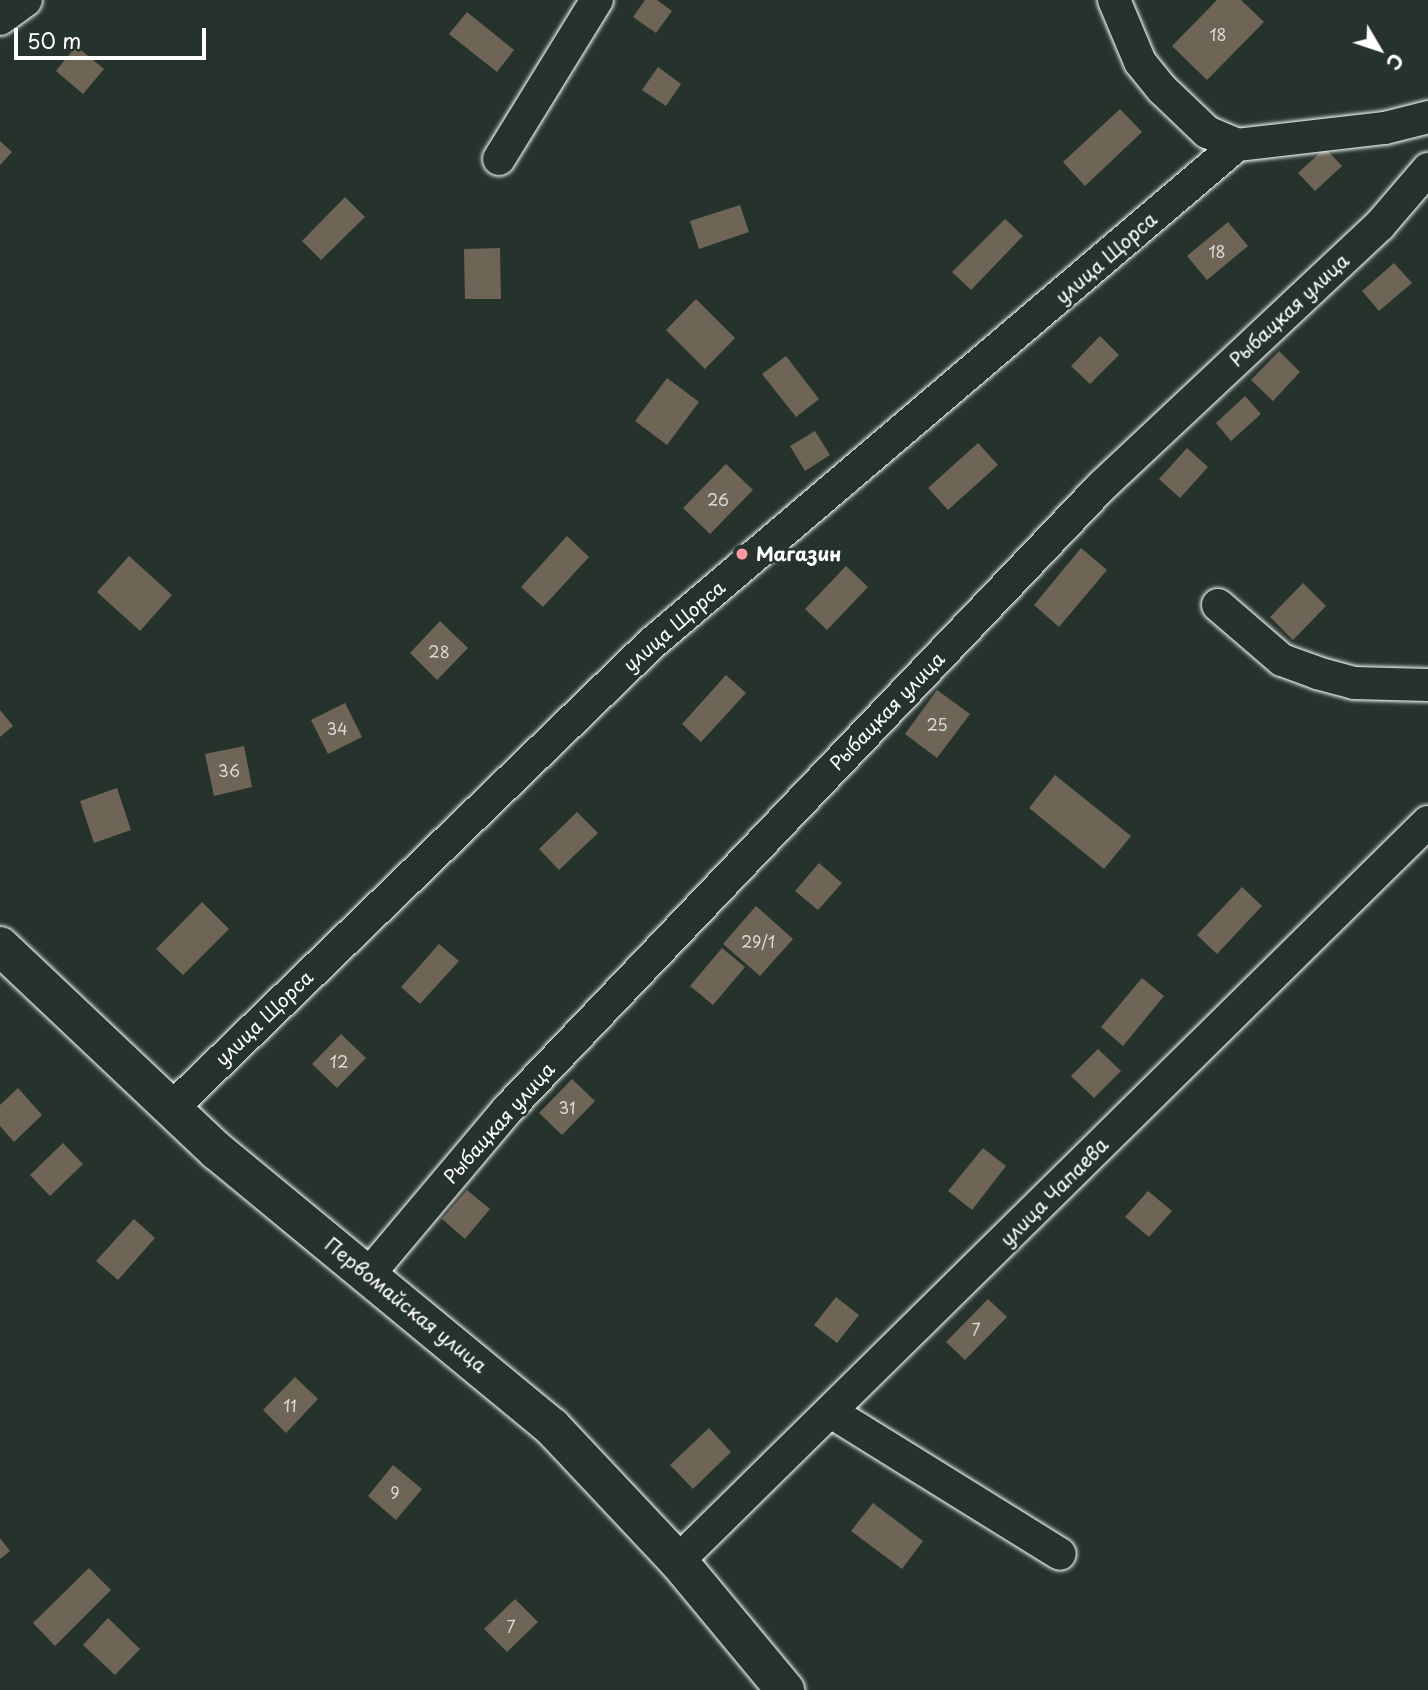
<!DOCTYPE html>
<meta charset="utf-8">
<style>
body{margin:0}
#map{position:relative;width:1428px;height:1690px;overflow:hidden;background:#26332d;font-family:"Playpen Sans",sans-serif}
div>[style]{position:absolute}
.building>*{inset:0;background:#6e6556}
.roads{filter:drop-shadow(0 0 2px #fff) drop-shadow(0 0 2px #fff)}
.minor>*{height:32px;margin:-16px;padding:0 16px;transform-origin:16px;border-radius:16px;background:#26332d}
.major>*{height:38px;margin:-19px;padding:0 19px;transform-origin:19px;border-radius:19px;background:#26332d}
.dots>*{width:19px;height:19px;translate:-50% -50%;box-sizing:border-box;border:4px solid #26332d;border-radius:50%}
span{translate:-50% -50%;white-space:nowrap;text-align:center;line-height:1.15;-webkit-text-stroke:5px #26332d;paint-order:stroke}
.number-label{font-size:16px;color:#dbd8d5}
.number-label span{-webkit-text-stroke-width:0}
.street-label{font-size:19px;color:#fff}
.poi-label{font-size:19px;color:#fff;font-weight:700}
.left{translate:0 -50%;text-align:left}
.north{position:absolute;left:1344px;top:14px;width:70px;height:70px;-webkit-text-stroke:5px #26332d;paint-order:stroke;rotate:129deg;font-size:19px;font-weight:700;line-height:28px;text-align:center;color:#fff}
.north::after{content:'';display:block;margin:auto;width:24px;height:32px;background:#fff;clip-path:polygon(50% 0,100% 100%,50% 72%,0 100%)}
.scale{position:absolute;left:14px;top:28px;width:192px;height:32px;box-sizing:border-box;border:4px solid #fff;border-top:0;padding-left:9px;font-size:21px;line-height:24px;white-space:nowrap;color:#fff;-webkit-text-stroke:5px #26332d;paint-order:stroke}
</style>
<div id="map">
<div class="building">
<div style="clip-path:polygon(645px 0,657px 0,672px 11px,656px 33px,633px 17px)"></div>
<div style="clip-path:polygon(1217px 0,1241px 0,1264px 22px,1207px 80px,1172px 46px)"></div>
<div style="clip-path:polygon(467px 12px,514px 50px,497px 72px,449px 34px)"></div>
<div style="clip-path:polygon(76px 46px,104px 69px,83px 94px,56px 71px)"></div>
<div style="clip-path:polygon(658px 67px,681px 84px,666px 106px,642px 90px)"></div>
<div style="clip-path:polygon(1120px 109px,1142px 132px,1085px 186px,1063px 162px)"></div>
<div style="clip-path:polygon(0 141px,12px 152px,0 165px)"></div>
<div style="clip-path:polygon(1325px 148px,1342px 166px,1315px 191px,1298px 173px)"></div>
<div style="clip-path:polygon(345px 197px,365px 217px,321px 260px,302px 241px)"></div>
<div style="clip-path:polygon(740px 205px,749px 232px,699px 249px,690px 221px)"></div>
<div style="clip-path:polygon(1005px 219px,1023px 236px,971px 290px,952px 272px)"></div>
<div style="clip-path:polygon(1228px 222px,1248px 246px,1207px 280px,1187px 256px)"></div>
<div style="clip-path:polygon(500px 248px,501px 299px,465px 299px,464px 249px)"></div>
<div style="clip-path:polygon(1394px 263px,1412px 283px,1379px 311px,1362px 291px)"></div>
<div style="clip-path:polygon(696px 299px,735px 338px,705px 369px,666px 330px)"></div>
<div style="clip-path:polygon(1100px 336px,1119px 355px,1090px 384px,1071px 366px)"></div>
<div style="clip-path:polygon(1279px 351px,1300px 372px,1273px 401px,1251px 380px)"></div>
<div style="clip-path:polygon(786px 356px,819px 399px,796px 417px,762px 374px)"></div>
<div style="clip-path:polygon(667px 378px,699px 402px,667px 445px,635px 421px)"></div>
<div style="clip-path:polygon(1245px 396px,1261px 414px,1231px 441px,1216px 423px)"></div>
<div style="clip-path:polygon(815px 431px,830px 455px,805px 471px,790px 446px)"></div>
<div style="clip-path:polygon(978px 443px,998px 465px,948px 510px,928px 488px)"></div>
<div style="clip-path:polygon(1187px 448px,1208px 467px,1180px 498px,1159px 479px)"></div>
<div style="clip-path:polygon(726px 464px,753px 490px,710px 534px,683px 508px)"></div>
<div style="clip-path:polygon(567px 536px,589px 557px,543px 607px,521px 587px)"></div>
<div style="clip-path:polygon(1081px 548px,1107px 570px,1059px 627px,1034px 605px)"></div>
<div style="clip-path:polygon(129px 556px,172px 595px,140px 631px,97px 592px)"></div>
<div style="clip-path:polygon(846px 566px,868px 587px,827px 630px,805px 609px)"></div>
<div style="clip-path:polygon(1303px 583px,1326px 606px,1293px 640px,1270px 617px)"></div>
<div style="clip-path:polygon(440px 621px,468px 648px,437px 680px,410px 653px)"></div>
<div style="clip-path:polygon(726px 675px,746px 693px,701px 742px,682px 724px)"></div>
<div style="clip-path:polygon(937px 690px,970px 714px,937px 758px,905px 734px)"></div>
<div style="clip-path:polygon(345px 703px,362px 737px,328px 754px,311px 720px)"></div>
<div style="clip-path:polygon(0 710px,13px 726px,0 737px)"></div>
<div style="clip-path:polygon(244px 746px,252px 787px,214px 796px,205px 754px)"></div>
<div style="clip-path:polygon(1055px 775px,1131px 836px,1104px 869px,1029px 808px)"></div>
<div style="clip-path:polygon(117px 788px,131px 830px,94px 843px,80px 801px)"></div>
<div style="clip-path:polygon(577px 812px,598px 833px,559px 870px,539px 849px)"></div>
<div style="clip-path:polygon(819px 863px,842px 883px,818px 910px,795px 891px)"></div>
<div style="clip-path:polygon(1242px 887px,1262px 906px,1217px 954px,1197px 935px)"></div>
<div style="clip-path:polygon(202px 902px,229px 929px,183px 975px,156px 949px)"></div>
<div style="clip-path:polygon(756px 906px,793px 939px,760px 976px,723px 944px)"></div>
<div style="clip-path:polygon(439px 944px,459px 961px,420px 1004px,401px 987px)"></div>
<div style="clip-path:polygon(722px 948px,745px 967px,713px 1005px,690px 986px)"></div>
<div style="clip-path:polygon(1142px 978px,1164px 996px,1123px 1046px,1101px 1027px)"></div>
<div style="clip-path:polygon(341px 1034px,366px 1058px,337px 1088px,312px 1064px)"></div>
<div style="clip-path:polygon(1098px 1049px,1121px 1071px,1094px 1098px,1071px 1076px)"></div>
<div style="clip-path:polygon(572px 1079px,595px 1101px,562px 1135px,539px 1113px)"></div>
<div style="clip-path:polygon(18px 1088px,42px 1115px,14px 1142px,0 1126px,0 1105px)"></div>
<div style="clip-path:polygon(63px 1143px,83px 1164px,50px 1196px,30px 1175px)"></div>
<div style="clip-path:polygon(983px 1148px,1006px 1166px,972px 1210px,948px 1191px)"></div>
<div style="clip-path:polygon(467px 1190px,490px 1209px,465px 1239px,442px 1219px)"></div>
<div style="clip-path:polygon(1148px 1191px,1172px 1211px,1149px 1237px,1125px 1217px)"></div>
<div style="clip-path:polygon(134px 1219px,155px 1238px,118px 1280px,96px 1261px)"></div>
<div style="clip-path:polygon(836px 1297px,859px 1315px,837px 1343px,814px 1325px)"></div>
<div style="clip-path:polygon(988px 1299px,1007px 1317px,965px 1360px,946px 1342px)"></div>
<div style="clip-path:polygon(295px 1377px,318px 1399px,286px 1433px,263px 1410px)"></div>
<div style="clip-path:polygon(709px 1428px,731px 1452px,693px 1489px,670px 1465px)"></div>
<div style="clip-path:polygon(393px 1465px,422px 1489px,396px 1520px,368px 1496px)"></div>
<div style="clip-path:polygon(873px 1503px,923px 1541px,902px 1569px,851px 1531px)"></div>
<div style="clip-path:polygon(0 1538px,10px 1551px,0 1559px)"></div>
<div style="clip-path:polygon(89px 1568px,111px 1590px,55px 1646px,33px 1623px)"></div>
<div style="clip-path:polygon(515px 1599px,538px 1622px,507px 1652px,484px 1629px)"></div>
<div style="clip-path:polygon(108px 1618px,140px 1649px,115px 1675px,83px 1645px)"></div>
</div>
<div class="roads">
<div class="minor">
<div style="left:1114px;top:0;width:67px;rotate:67.2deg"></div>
<div style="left:1140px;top:62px;width:35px;rotate:51deg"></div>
<div style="left:1162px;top:89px;width:62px;rotate:43.7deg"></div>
<div style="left:1207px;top:132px;width:33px;rotate:23deg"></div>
<div style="left:1237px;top:145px;width:149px;rotate:-6.6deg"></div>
<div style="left:1385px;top:128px;width:44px;rotate:-14.3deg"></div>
<div style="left:0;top:19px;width:32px;rotate:-36deg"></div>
<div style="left:499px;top:159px;width:187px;rotate:-58.4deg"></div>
<div style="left:1218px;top:605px;width:84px;rotate:40.7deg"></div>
<div style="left:1282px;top:660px;width:37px;rotate:20deg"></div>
<div style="left:1317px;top:673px;width:38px;rotate:15deg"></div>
<div style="left:1354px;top:683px;width:74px;rotate:1.5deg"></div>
<div style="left:171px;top:1109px;width:668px;rotate:-44.09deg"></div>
<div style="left:651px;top:644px;width:770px;rotate:-40.42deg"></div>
<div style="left:369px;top:1274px;width:216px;rotate:-49.9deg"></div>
<div style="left:508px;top:1109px;width:861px;rotate:-46.37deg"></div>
<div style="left:1102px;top:486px;width:381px;rotate:-43.2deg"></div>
<div style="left:1380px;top:225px;width:74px;rotate:-49.4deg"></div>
<div style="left:831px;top:1412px;width:269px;rotate:31.8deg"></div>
<div style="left:678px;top:1561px;width:1053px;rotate:-44.58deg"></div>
</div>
<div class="major">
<div style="left:0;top:946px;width:299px;rotate:43.4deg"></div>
<div style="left:217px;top:1151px;width:434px;rotate:39.5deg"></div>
<div style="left:552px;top:1427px;width:184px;rotate:46.8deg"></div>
<div style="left:678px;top:1561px;width:168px;rotate:50.3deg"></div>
</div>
</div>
<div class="dots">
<div style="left:742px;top:554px;background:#ff9aa2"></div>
</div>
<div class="number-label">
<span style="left:1218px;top:34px">18</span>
<span style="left:1217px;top:251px">18</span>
<span style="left:718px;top:499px">26</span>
<span style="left:439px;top:651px">28</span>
<span style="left:937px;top:724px">25</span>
<span style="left:337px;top:728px">34</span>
<span style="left:229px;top:770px">36</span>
<span style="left:758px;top:941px">29/1</span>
<span style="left:339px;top:1061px">12</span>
<span style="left:567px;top:1107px">31</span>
<span style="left:976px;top:1329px">7</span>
<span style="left:290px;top:1405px">11</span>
<span style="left:395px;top:1492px">9</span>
<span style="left:511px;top:1626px">7</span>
</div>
<div class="street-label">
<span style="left:1106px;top:258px;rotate:-41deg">улица Щорса</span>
<span style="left:1289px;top:310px;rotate:-43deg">Рыбацкая улица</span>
<span style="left:674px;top:626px;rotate:-41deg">улица Щорса</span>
<span style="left:887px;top:711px;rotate:-46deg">Рыбацкая улица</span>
<span style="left:264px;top:1018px;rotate:-44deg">улица Щорса</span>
<span style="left:499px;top:1123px;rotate:-48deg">Рыбацкая улица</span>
<span style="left:1054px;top:1192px;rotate:-45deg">улица Чапаева</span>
<span style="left:406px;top:1305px;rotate:39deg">Первомайская улица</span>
</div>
<div class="poi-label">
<span class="left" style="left:756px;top:554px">Магазин</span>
</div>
<div class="north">С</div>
<div class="scale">50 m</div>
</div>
